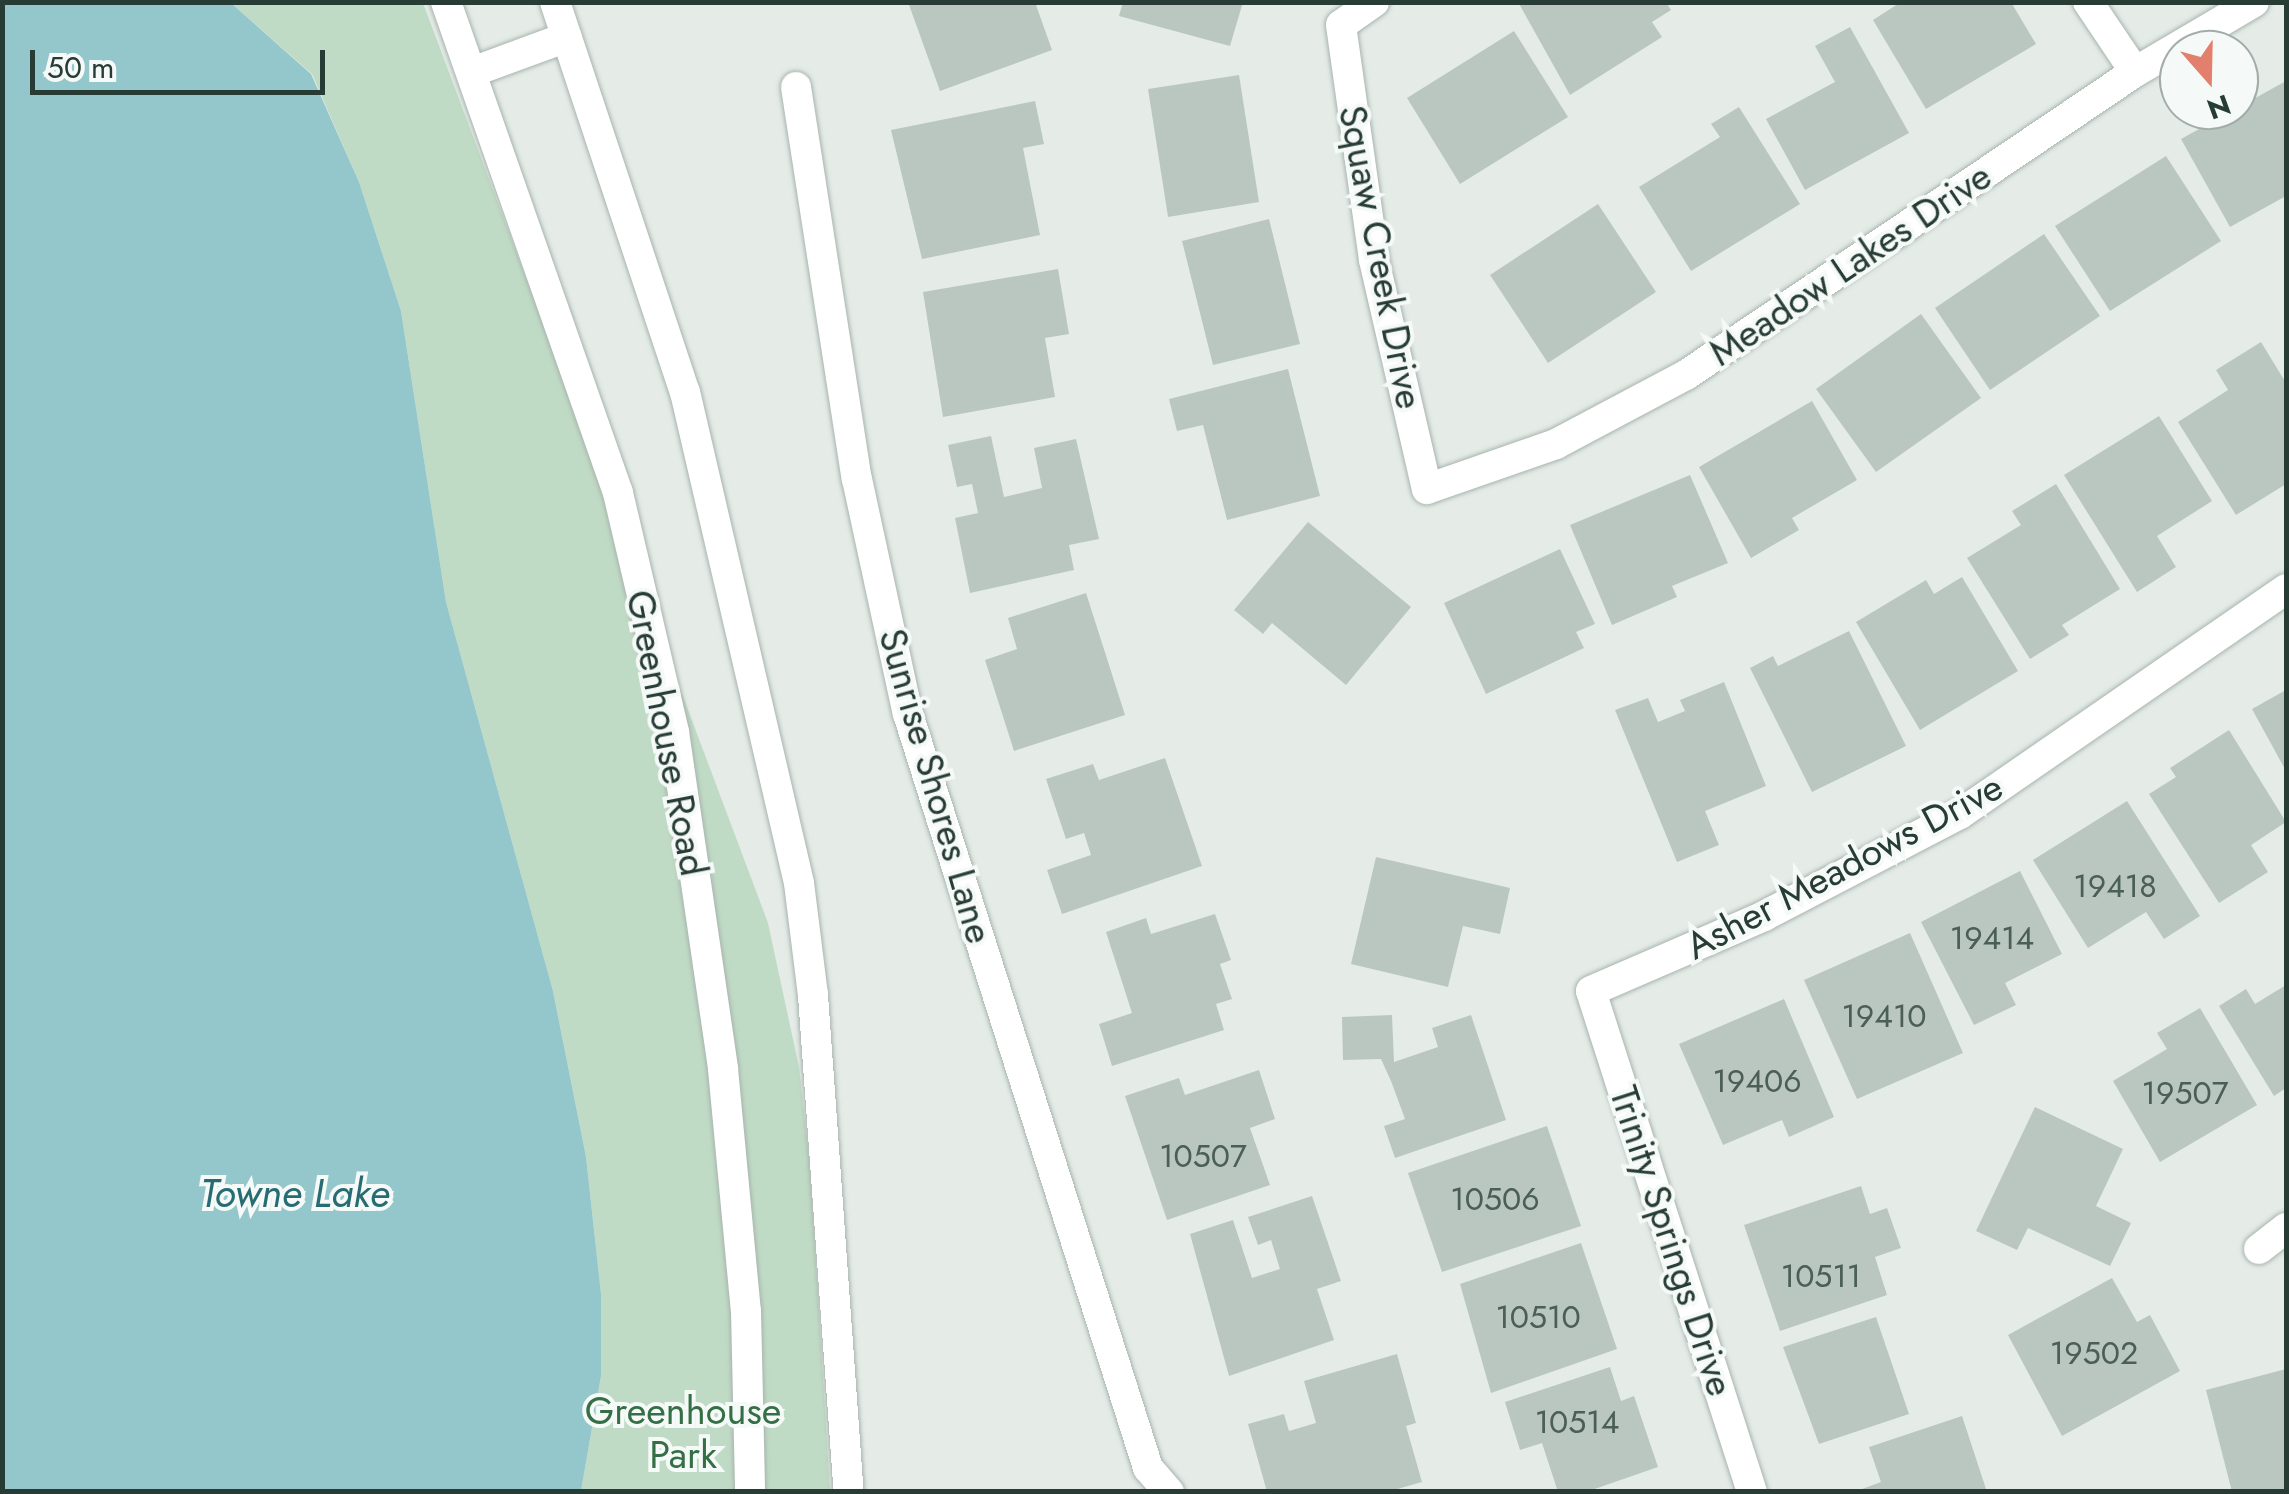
<!DOCTYPE html>
<style>
body{margin:0}
#map{position:relative;width:2289px;height:1494px;overflow:hidden;background:#e5ece8;font-family:Jost,sans-serif}
div>[style]{position:absolute}
.green>*{inset:0;background:#c0dbc5}
.water>*{inset:0;background:#94c7cb}
.building>*{inset:0;background:#bac7c1}
.roads{filter:drop-shadow(0 0 2px #a8b4ae) drop-shadow(0 0 2px #a8b4ae)}
.minor>*{height:30px;margin:-15px;padding:0 15px;transform-origin:15px;border-radius:15px;background:#fff}
.secondary>*{height:30px;margin:-15px;padding:0 15px;transform-origin:15px;border-radius:15px;background:#fff}
span{translate:-50% -50%;white-space:nowrap;text-align:center;line-height:1.15;-webkit-text-stroke:8px #f5f9f7;paint-order:stroke}
.number-label{font-size:32px;color:#4b5f57}
.number-label span{-webkit-text-stroke-width:0}
.street-label{font-size:38px;color:#263c34}
.park-label{font-size:38px;color:#356f46}
.water-label{font-size:40px;color:#276c72;font-style:italic}
.frame{position:absolute;inset:0;border:5px solid #263c34;pointer-events:none}
.north{position:absolute;left:2159px;top:30px;width:100px;height:100px;box-sizing:border-box;background:#f5f9f7;border:2px solid #a2ada9;border-radius:50%;rotate:160deg;font-size:28px;font-weight:700;line-height:40px;text-align:center;color:#263c34}
.north::after{content:'';display:block;margin:auto;width:35px;height:45px;background:#e2806d;clip-path:polygon(50% 0,100% 100%,50% 72%,0 100%)}
.scale{position:absolute;left:30px;top:50px;width:295px;height:45px;box-sizing:border-box;border:5px solid #263c34;border-top:0;padding-left:12px;font-size:30px;line-height:35px;white-space:nowrap;color:#263c34;-webkit-text-stroke:8px #f5f9f7;paint-order:stroke}
</style>
<div id="map">
<div class="green">
<div style="clip-path:polygon(231px 3px,423px 3px,768px 923px,799px 1067px,810px 1166px,830px 1491px,581px 1491px,601px 1376px,601px 1294px,586px 1157px,553px 991px,446px 602px,401px 311px,359px 182px,312px 74px)"></div>
</div>
<div class="water">
<div style="clip-path:polygon(3px 2px,231px 3px,311px 74px,359px 182px,401px 311px,446px 602px,553px 991px,586px 1157px,601px 1294px,601px 1376px,581px 1491px,3px 1491px)"></div>
</div>
<div class="building">
<div style="clip-path:polygon(908px 2px,1035px 2px,1052px 50px,940px 91px)"></div>
<div style="clip-path:polygon(1123px 2px,1243px 2px,1230px 46px,1119px 16px)"></div>
<div style="clip-path:polygon(1518px 2px,1666px 2px,1671px 10px,1652px 22px,1662px 37px,1570px 95px)"></div>
<div style="clip-path:polygon(1901px 2px,2011px 2px,2036px 44px,1926px 109px,1873px 20px)"></div>
<div style="clip-path:polygon(1850px 27px,1909px 133px,1805px 190px,1766px 119px,1835px 82px,1815px 46px)"></div>
<div style="clip-path:polygon(1514px 31px,1568px 117px,1460px 184px,1407px 98px)"></div>
<div style="clip-path:polygon(1239px 75px,1259px 202px,1168px 217px,1148px 89px)"></div>
<div style="clip-path:polygon(2286px 81px,2286px 196px,2230px 227px,2181px 139px)"></div>
<div style="clip-path:polygon(1035px 101px,1044px 144px,1023px 148px,1040px 235px,922px 259px,891px 130px)"></div>
<div style="clip-path:polygon(1739px 107px,1800px 204px,1691px 271px,1639px 187px,1720px 137px,1711px 124px)"></div>
<div style="clip-path:polygon(2166px 156px,2221px 241px,2110px 311px,2055px 226px)"></div>
<div style="clip-path:polygon(1598px 204px,1656px 292px,1548px 363px,1490px 275px)"></div>
<div style="clip-path:polygon(1269px 219px,1300px 344px,1213px 365px,1182px 241px)"></div>
<div style="clip-path:polygon(2044px 234px,2100px 316px,1990px 390px,1935px 308px)"></div>
<div style="clip-path:polygon(1058px 269px,1069px 334px,1045px 338px,1055px 397px,943px 417px,923px 292px)"></div>
<div style="clip-path:polygon(1921px 314px,1981px 398px,1876px 472px,1816px 389px)"></div>
<div style="clip-path:polygon(2261px 342px,2286px 383px,2286px 484px,2236px 515px,2178px 422px,2228px 390px,2216px 370px)"></div>
<div style="clip-path:polygon(1288px 369px,1320px 496px,1227px 520px,1203px 425px,1177px 431px,1169px 399px)"></div>
<div style="clip-path:polygon(1812px 401px,1857px 480px,1792px 518px,1799px 530px,1751px 558px,1699px 467px)"></div>
<div style="clip-path:polygon(2159px 416px,2212px 501px,2157px 536px,2176px 567px,2137px 592px,2064px 475px)"></div>
<div style="clip-path:polygon(991px 436px,1004px 497px,1042px 488px,1034px 448px,1076px 439px,1099px 539px,1069px 545px,1074px 570px,970px 593px,955px 518px,978px 513px,972px 484px,957px 487px,948px 445px)"></div>
<div style="clip-path:polygon(1690px 475px,1728px 563px,1672px 586px,1677px 597px,1612px 625px,1570px 525px)"></div>
<div style="clip-path:polygon(2056px 484px,2120px 589px,2062px 625px,2069px 635px,2030px 659px,1967px 558px,2021px 525px,2012px 511px)"></div>
<div style="clip-path:polygon(1308px 522px,1411px 607px,1346px 685px,1272px 623px,1263px 634px,1234px 610px)"></div>
<div style="clip-path:polygon(1560px 549px,1595px 624px,1576px 632px,1584px 648px,1486px 694px,1444px 603px)"></div>
<div style="clip-path:polygon(1962px 577px,2018px 671px,1920px 730px,1856px 622px,1926px 580px,1934px 594px)"></div>
<div style="clip-path:polygon(1086px 593px,1125px 715px,1014px 751px,985px 660px,1017px 649px,1008px 618px)"></div>
<div style="clip-path:polygon(1849px 631px,1906px 746px,1812px 792px,1750px 668px,1773px 656px,1778px 666px)"></div>
<div style="clip-path:polygon(1724px 682px,1766px 786px,1705px 811px,1719px 845px,1677px 862px,1615px 710px,1648px 698px,1658px 722px,1685px 711px,1680px 700px)"></div>
<div style="clip-path:polygon(2286px 690px,2286px 771px,2252px 709px)"></div>
<div style="clip-path:polygon(2229px 730px,2286px 822px,2251px 845px,2268px 872px,2219px 903px,2149px 794px,2176px 777px,2170px 768px)"></div>
<div style="clip-path:polygon(1165px 758px,1202px 866px,1062px 914px,1047px 870px,1091px 855px,1084px 833px,1066px 839px,1046px 779px,1093px 764px,1099px 780px)"></div>
<div style="clip-path:polygon(2127px 801px,2200px 916px,2164px 939px,2146px 912px,2088px 948px,2033px 860px)"></div>
<div style="clip-path:polygon(1376px 857px,1510px 888px,1500px 934px,1463px 926px,1448px 987px,1351px 964px)"></div>
<div style="clip-path:polygon(2020px 871px,2062px 954px,2005px 983px,2016px 1005px,1974px 1025px,1921px 922px)"></div>
<div style="clip-path:polygon(1215px 914px,1231px 960px,1220px 964px,1232px 999px,1216px 1004px,1224px 1030px,1112px 1066px,1099px 1024px,1132px 1013px,1106px 932px,1146px 918px,1151px 934px)"></div>
<div style="clip-path:polygon(1910px 933px,1963px 1053px,1857px 1099px,1804px 980px)"></div>
<div style="clip-path:polygon(2286px 985px,2286px 1088px,2274px 1096px,2219px 1006px,2246px 989px,2255px 1004px)"></div>
<div style="clip-path:polygon(1784px 999px,1834px 1117px,1789px 1137px,1782px 1120px,1723px 1145px,1679px 1044px)"></div>
<div style="clip-path:polygon(2200px 1008px,2257px 1105px,2160px 1162px,2113px 1081px,2167px 1049px,2157px 1033px)"></div>
<div style="clip-path:polygon(1392px 1015px,1394px 1062px,1438px 1047px,1432px 1028px,1471px 1015px,1506px 1120px,1395px 1158px,1384px 1126px,1405px 1119px,1391px 1081px,1381px 1059px,1343px 1060px,1342px 1017px)"></div>
<div style="clip-path:polygon(1259px 1070px,1275px 1119px,1250px 1128px,1270px 1185px,1167px 1220px,1125px 1096px,1179px 1078px,1185px 1095px)"></div>
<div style="clip-path:polygon(2035px 1107px,2123px 1149px,2096px 1206px,2131px 1223px,2110px 1266px,2028px 1228px,2017px 1250px,1976px 1231px)"></div>
<div style="clip-path:polygon(1547px 1126px,1581px 1226px,1442px 1272px,1408px 1173px)"></div>
<div style="clip-path:polygon(1861px 1186px,1870px 1214px,1887px 1208px,1901px 1248px,1875px 1257px,1887px 1295px,1780px 1331px,1744px 1225px)"></div>
<div style="clip-path:polygon(1312px 1196px,1341px 1281px,1317px 1289px,1334px 1340px,1229px 1376px,1190px 1234px,1233px 1220px,1252px 1278px,1280px 1269px,1271px 1240px,1258px 1245px,1248px 1217px)"></div>
<div style="clip-path:polygon(1581px 1243px,1617px 1349px,1491px 1393px,1460px 1284px)"></div>
<div style="clip-path:polygon(2112px 1278px,2137px 1322px,2150px 1315px,2180px 1371px,2062px 1436px,2008px 1335px)"></div>
<div style="clip-path:polygon(1876px 1317px,1909px 1414px,1819px 1444px,1783px 1347px)"></div>
<div style="clip-path:polygon(1397px 1354px,1416px 1423px,1406px 1426px,1422px 1482px,1387px 1492px,1267px 1492px,1248px 1424px,1284px 1414px,1289px 1431px,1316px 1423px,1304px 1381px)"></div>
<div style="clip-path:polygon(1610px 1367px,1621px 1401px,1634px 1396px,1658px 1467px,1586px 1492px,1558px 1492px,1542px 1443px,1520px 1450px,1505px 1402px)"></div>
<div style="clip-path:polygon(2286px 1369px,2286px 1492px,2232px 1492px,2206px 1390px)"></div>
<div style="clip-path:polygon(1962px 1416px,1987px 1492px,1854px 1492px,1881px 1482px,1869px 1447px)"></div>
</div>
<div class="roads">
<div class="minor">
<div style="left:1374px;top:2px;width:40px;rotate:145.1deg"></div>
<div style="left:1341px;top:25px;width:237px;rotate:82deg"></div>
<div style="left:1374px;top:260px;width:235px;rotate:77deg"></div>
<div style="left:1427px;top:489px;width:137px;rotate:-19.2deg"></div>
<div style="left:1556px;top:444px;width:147px;rotate:-28deg"></div>
<div style="left:1686px;top:375px;width:542px;rotate:-34.01deg"></div>
<div style="left:2135px;top:72px;width:138px;rotate:-30.5deg"></div>
<div style="left:2088px;top:2px;width:84px;rotate:56.1deg"></div>
<div style="left:796px;top:87px;width:397px;rotate:81.2deg"></div>
<div style="left:857px;top:479px;width:240px;rotate:77.8deg"></div>
<div style="left:908px;top:714px;width:791px;rotate:72.34deg"></div>
<div style="left:1148px;top:1468px;width:32px;rotate:49deg"></div>
<div style="left:2259px;top:1249px;width:34px;rotate:-38deg"></div>
<div style="left:1752px;top:1492px;width:526px;rotate:-107.82deg"></div>
<div style="left:1591px;top:991px;width:189px;rotate:-23.4deg"></div>
<div style="left:1764px;top:916px;width:221px;rotate:-27.5deg"></div>
<div style="left:1960px;top:814px;width:396px;rotate:-34.6deg"></div>
</div>
<div class="secondary">
<div style="left:446px;top:2px;width:520px;rotate:70.69deg"></div>
<div style="left:618px;top:493px;width:245px;rotate:76.8deg"></div>
<div style="left:674px;top:732px;width:341px;rotate:81.7deg"></div>
<div style="left:723px;top:1069px;width:243px;rotate:84.6deg"></div>
<div style="left:746px;top:1311px;width:181px;rotate:88.7deg"></div>
<div style="left:555px;top:2px;width:411px;rotate:71.6deg"></div>
<div style="left:685px;top:392px;width:504px;rotate:76.93deg"></div>
<div style="left:799px;top:883px;width:113px;rotate:82.9deg"></div>
<div style="left:813px;top:995px;width:498px;rotate:85.9deg"></div>
<div style="left:472px;top:72px;width:101px;rotate:-20.2deg"></div>
</div>
</div>
<div class="number-label">
<span style="left:2115px;top:886px">19418</span>
<span style="left:1992px;top:938px">19414</span>
<span style="left:1884px;top:1016px">19410</span>
<span style="left:1757px;top:1081px">19406</span>
<span style="left:2185px;top:1093px">19507</span>
<span style="left:1203px;top:1156px">10507</span>
<span style="left:1495px;top:1199px">10506</span>
<span style="left:1821px;top:1276px">10511</span>
<span style="left:1538px;top:1317px">10510</span>
<span style="left:2094px;top:1353px">19502</span>
<span style="left:1577px;top:1422px">10514</span>
</div>
<div class="street-label">
<span style="left:1381px;top:257px;rotate:79deg">Squaw Creek Drive</span>
<span style="left:1850px;top:264px;rotate:-34deg">Meadow Lakes Drive</span>
<span style="left:667px;top:733px;rotate:79deg">Greenhouse Road</span>
<span style="left:936px;top:786px;rotate:74deg">Sunrise Shores Lane</span>
<span style="left:1844px;top:866px;rotate:-28deg">Asher Meadows Drive</span>
<span style="left:1672px;top:1241px;rotate:72deg">Trinity Springs Drive</span>
</div>
<div class="park-label">
<span style="left:683px;top:1433px">Greenhouse<br>Park</span>
</div>
<div class="water-label">
<span style="left:295px;top:1193px">Towne Lake</span>
</div>
<div class="frame"></div>
<div class="north">N</div>
<div class="scale">50 m</div>
</div>
